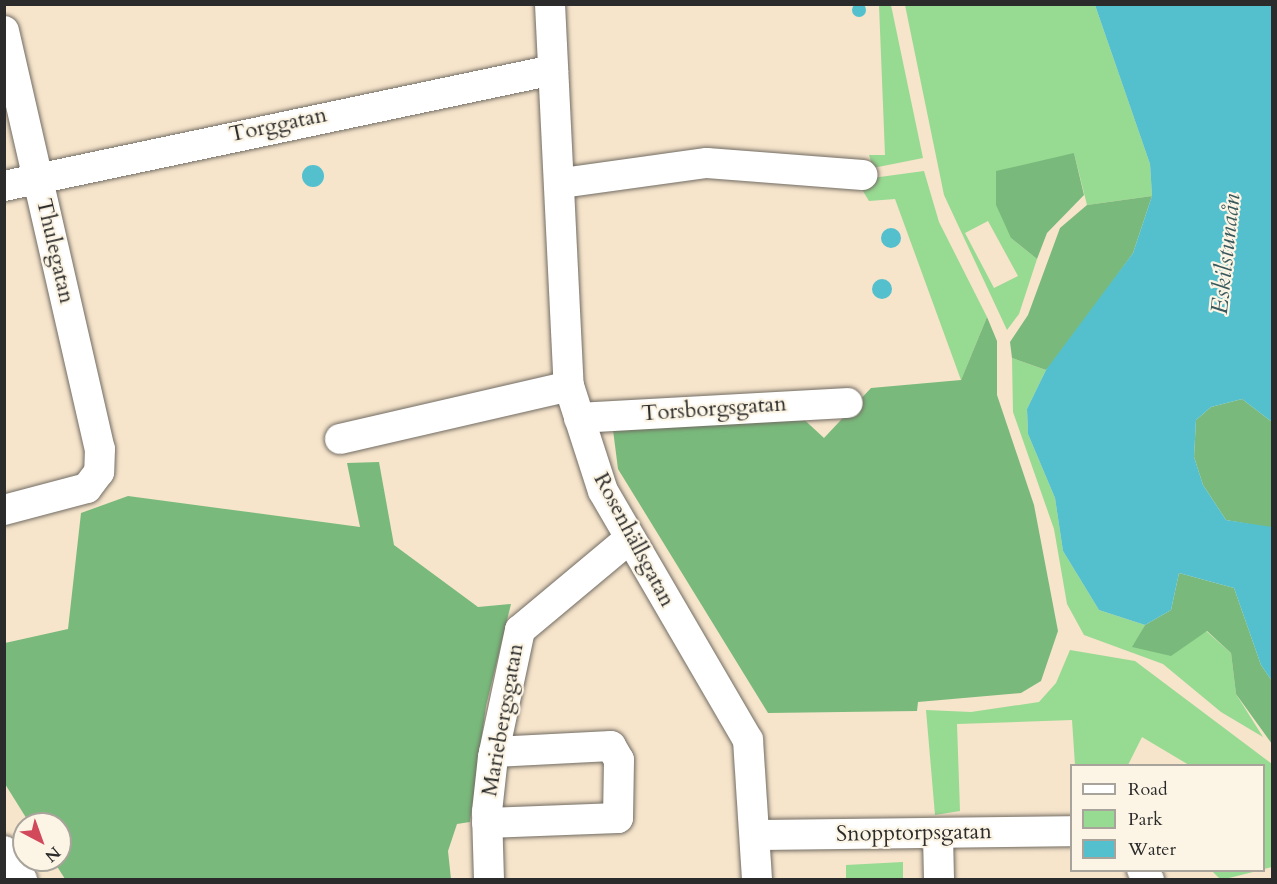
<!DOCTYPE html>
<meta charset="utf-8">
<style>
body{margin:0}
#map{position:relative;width:1277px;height:884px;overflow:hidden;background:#f6e4cb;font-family:Cardo,serif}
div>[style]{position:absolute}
.green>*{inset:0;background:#97da92}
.forest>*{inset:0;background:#79ba7c}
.water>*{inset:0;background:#54c0ce}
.round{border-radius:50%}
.roads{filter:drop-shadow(0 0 2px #726c63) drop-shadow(0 0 2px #726c63)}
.minor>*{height:30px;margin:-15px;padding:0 15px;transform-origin:15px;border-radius:15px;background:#fff}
span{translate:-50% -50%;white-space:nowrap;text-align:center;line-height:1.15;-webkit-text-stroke:4.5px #fcf5e5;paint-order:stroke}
.street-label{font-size:22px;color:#2b2b2b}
.water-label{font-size:24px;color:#37585c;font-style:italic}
.frame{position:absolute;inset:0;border:6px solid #2b2b2b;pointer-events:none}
.legend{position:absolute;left:1070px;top:764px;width:195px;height:108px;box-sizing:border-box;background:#fcf5e5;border:2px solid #a8a49b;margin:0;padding:8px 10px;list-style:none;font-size:18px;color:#2b2b2b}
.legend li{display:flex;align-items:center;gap:12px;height:30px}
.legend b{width:30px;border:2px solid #a8a49b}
.north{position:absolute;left:12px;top:812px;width:60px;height:60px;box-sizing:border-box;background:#fcf5e5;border:2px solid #a8a49b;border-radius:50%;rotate:139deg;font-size:16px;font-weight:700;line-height:24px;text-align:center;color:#2b2b2b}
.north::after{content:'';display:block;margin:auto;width:21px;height:27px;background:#d1495b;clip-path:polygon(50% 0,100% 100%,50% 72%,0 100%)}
</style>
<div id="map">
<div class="green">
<div style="clip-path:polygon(879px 5px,891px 5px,923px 158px,873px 168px,869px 155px,885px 155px)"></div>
<div style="clip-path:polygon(evenodd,905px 5px,1095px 5px,1150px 164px,1152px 196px,1087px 205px,1074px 153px,1011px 238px,1037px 259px,1019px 314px,1007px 330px,944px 195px,905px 5px,988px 221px,1018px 276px,994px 288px,965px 233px,988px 221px)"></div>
<div style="clip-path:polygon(924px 171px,939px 222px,987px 317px,961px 380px,895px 199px,869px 201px,861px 188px,865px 179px)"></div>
<div style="clip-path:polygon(1012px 358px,1046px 370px,1027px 409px,1028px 434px,1055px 498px,1063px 551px,1099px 610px,1145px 625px,1133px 647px,1206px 631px,1231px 653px,1236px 694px,1263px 737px,1221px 712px,1163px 664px,1084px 635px,1067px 604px,1054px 529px,1013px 412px)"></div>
<div style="clip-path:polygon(1070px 650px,1135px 661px,1272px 764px,1272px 867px,1264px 869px,1264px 766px,1189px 765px,1142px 737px,1128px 765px,1075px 765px,1072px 720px,957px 724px,960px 811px,935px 815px,926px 710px,971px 712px,1039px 702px,1056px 683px)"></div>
<div style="clip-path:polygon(903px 862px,903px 879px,846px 879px,846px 865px)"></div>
<div style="clip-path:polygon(1212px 871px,1257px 871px,1221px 880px)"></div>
</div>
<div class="forest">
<div style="clip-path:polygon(1074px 153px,1084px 195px,1047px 233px,1037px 259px,1011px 238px,996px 205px,996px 171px)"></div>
<div style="clip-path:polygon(1152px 196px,1133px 253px,1061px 354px,1046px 370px,1012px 358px,1010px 342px,1028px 315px,1060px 228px,1087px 205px)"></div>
<div style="clip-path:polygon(987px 317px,997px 341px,997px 395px,1034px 505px,1058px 631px,1041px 681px,1021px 693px,918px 702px,917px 711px,768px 713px,618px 469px,612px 422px,797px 413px,824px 438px,871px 388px,961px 380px)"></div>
<div style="clip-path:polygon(1242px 399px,1272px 422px,1271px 528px,1226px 520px,1203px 485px,1194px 457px,1196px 420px,1211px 407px)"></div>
<div style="clip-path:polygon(379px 462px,394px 545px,478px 607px,511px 604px,486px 706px,470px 822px,457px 824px,448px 851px,451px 879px,65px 879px,53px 860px,60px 860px,60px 824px,30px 824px,5px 784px,5px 643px,68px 629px,81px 513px,128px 496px,360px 527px,347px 463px)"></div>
<div style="clip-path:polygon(1179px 573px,1234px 588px,1261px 665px,1272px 681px,1272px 744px,1236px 694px,1231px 653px,1207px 631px,1171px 656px,1132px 647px,1145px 625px,1171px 610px)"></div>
</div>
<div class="water">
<div class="round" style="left:852px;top:3px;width:14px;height:14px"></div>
<div style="clip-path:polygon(1095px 5px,1272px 5px,1272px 422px,1242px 399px,1211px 407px,1196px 420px,1194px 457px,1203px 485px,1226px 520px,1272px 527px,1272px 681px,1261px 665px,1234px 588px,1179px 573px,1171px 610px,1145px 625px,1099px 610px,1063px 551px,1055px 498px,1028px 434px,1027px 409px,1046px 370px,1133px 253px,1152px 196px,1150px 164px)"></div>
<div class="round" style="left:302px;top:165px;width:22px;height:22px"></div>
<div class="round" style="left:881px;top:228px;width:20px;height:20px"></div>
<div class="round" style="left:872px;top:279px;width:20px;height:20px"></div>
</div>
<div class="roads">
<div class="minor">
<div style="left:550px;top:4px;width:382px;rotate:87.2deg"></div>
<div style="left:569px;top:386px;width:110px;rotate:72.1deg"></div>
<div style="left:603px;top:491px;width:288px;rotate:59.8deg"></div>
<div style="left:748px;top:740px;width:140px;rotate:86.3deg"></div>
<div style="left:4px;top:31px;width:429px;rotate:77.1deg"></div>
<div style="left:100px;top:449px;width:23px;rotate:92deg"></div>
<div style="left:99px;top:472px;width:20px;rotate:127deg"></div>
<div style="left:87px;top:488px;width:86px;rotate:165.2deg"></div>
<div style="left:562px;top:183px;width:146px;rotate:-7.9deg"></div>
<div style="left:707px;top:163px;width:156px;rotate:4.4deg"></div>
<div style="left:4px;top:186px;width:561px;rotate:-11.93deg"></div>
<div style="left:579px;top:418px;width:269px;rotate:-3.2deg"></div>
<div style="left:340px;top:439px;width:235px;rotate:-13deg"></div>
<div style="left:487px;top:823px;width:131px;rotate:-2.2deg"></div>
<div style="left:618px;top:818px;width:58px;rotate:-89deg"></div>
<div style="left:619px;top:760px;width:16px;rotate:-120deg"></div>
<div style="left:611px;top:746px;width:117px;rotate:177.1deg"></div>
<div style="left:756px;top:835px;width:316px;rotate:-0.7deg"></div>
<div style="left:938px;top:835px;width:45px;rotate:88.7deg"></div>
<div style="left:4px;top:851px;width:34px;rotate:58deg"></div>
<div style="left:1142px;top:870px;width:12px;rotate:55deg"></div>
<div style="left:489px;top:880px;width:68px;rotate:-91.7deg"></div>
<div style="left:487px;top:812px;width:55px;rotate:-83.8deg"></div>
<div style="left:493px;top:757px;width:130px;rotate:-78deg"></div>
<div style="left:520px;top:630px;width:142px;rotate:-39.9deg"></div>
</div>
</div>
<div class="street-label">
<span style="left:278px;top:125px;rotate:-12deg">Torggatan</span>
<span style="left:55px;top:251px;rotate:77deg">Thulegatan</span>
<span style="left:714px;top:409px;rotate:-4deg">Torsborgsgatan</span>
<span style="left:634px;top:540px;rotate:62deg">Rosenhällsgatan</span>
<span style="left:503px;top:720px;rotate:-80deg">Mariebergsgatan</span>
<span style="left:914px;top:833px;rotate:-1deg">Snopptorpsgatan</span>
</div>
<div class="water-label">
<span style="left:1226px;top:254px;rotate:-84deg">Eskilstunaån</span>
</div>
<div class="frame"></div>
<ul class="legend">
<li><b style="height:8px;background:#fff"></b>Road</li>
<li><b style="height:16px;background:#97da92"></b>Park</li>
<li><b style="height:16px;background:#54c0ce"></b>Water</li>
</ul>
<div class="north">N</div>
</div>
